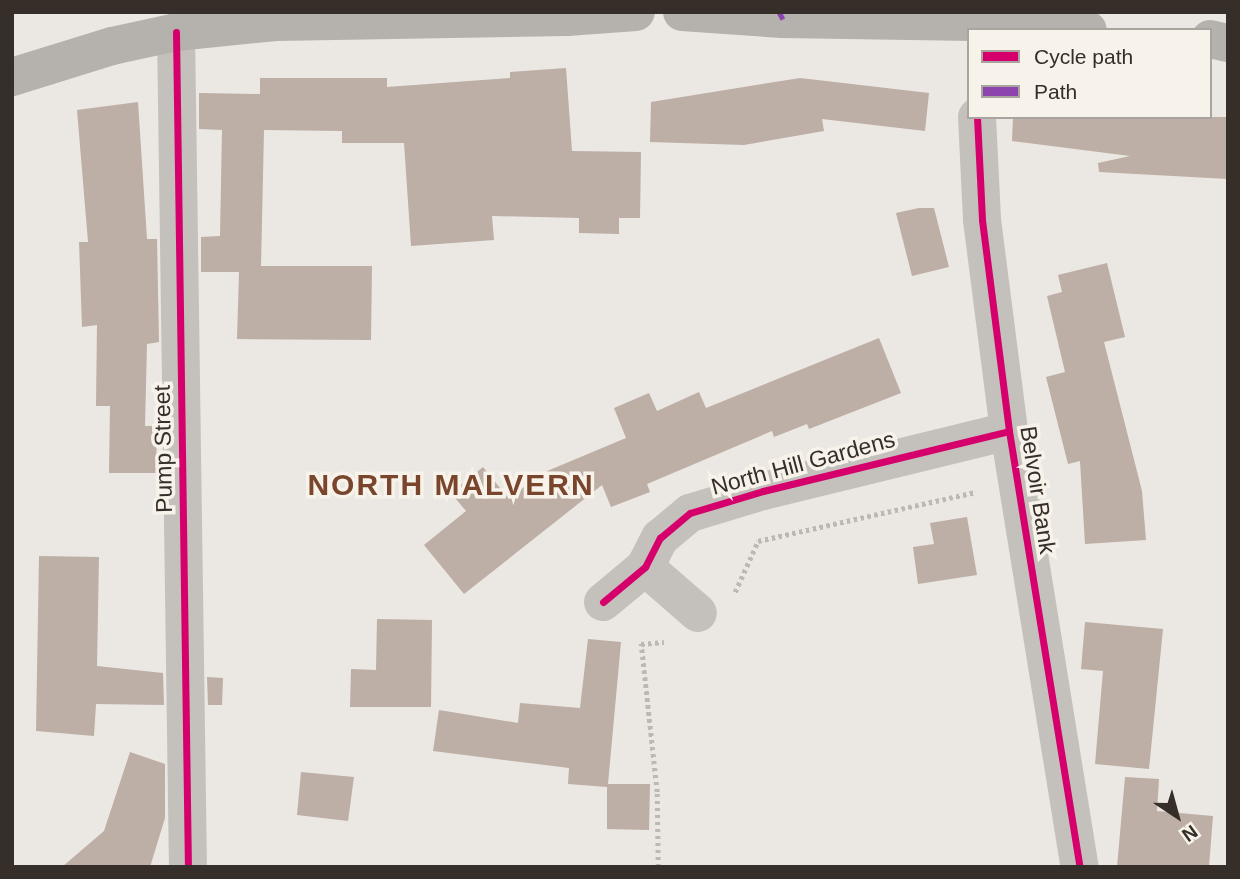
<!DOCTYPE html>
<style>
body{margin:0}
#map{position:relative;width:1240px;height:879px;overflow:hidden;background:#ebe7e2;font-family:Helvetica,sans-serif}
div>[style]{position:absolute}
.building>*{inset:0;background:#bdaea6}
.path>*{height:4.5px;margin-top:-2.25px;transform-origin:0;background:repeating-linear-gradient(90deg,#bdb8b3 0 3.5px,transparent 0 7px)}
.minor>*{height:38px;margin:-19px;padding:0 19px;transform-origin:19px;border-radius:19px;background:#c4c0bb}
.secondary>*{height:38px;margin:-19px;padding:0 19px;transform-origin:19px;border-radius:19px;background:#b5b1ac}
.quiet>*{height:5px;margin-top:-2.5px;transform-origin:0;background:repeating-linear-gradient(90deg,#8e44ad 0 10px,transparent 0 15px)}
.cycleway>*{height:7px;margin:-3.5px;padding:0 3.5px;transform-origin:3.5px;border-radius:3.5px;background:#d6006c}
span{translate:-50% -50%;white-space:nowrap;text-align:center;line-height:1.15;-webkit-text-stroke:7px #f7f2ea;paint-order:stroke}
.street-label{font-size:23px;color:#352e29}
.district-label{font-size:30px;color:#79462d;font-weight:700;letter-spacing:2px}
.frame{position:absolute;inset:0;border:14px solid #352e29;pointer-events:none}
.legend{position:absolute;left:967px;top:28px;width:245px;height:91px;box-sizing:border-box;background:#f7f2ea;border:2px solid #a9a49d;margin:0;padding:9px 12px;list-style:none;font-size:21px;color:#352e29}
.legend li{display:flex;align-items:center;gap:14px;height:35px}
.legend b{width:35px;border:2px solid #a9a49d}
.north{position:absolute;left:1142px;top:781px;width:70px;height:70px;-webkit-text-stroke:5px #f7f2ea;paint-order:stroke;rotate:144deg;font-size:19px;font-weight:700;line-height:28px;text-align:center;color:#352e29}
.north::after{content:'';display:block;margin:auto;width:24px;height:32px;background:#352e29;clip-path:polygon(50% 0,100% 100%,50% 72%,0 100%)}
</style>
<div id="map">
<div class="building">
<div style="clip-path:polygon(566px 68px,572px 151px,641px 152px,640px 218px,619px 218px,619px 234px,579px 233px,579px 218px,492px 216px,494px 240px,411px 246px,404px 143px,342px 143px,342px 131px,264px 130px,261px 266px,372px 266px,371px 340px,237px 339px,239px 272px,201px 272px,201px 237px,220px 236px,222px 130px,199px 129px,199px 93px,260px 94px,260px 78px,387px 78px,387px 87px,510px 78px,510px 72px)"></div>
<div style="clip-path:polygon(800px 78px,929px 93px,925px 131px,822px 119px,824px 131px,744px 145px,650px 142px,651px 102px)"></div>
<div style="clip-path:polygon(138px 102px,147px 239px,157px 239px,159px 342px,147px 344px,145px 426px,157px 426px,156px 473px,109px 473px,110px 406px,96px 406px,97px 325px,82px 327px,79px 242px,88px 242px,77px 110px)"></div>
<div style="clip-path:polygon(1013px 117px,1228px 117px,1228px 179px,1099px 172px,1098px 163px,1130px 156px,1012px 141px)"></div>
<div style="clip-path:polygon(919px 208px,934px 208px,949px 267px,912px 276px,896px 213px)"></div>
<div style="clip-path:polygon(1107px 263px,1125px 337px,1104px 342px,1142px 491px,1146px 540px,1085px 544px,1080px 461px,1068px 464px,1046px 377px,1065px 372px,1047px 296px,1062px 292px,1058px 275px)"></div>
<div style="clip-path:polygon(879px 338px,901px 393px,809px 429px,807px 424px,774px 437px,772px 431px,647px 484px,650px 492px,611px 507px,602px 485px,464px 594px,424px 545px,466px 511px,451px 493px,483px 467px,509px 499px,540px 474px,626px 438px,614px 408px,649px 393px,657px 411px,699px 392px,706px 408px)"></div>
<div style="clip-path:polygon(967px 517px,977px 575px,918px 584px,913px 547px,934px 544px,930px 523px)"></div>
<div style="clip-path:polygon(39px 556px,99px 557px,97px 666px,163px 673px,164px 705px,96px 704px,94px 736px,36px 731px)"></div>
<div style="clip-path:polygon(377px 619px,432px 620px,431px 707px,350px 707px,351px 669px,376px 670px)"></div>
<div style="clip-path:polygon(1085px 622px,1163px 629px,1149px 769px,1095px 764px,1103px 671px,1081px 669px)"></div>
<div style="clip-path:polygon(588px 639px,621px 642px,608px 784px,650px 784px,649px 830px,607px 829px,607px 787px,568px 784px,569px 768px,433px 751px,439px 710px,518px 723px,520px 703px,580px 708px)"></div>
<div style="clip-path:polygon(207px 677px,223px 678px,222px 705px,208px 705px)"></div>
<div style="clip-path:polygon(130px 752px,165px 764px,165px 818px,150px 867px,62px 867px,104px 831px)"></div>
<div style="clip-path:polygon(301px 772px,354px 777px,348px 821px,297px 815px)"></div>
<div style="clip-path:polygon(1125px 777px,1159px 779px,1157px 811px,1213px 816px,1209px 867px,1117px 867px)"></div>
</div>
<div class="path">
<div style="left:735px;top:592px;width:56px;rotate:-65.7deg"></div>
<div style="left:758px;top:541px;width:222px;rotate:-12.7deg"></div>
<div style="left:658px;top:867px;width:75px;rotate:-90.8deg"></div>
<div style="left:657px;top:792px;width:149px;rotate:-96.2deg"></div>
<div style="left:641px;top:644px;width:23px;rotate:-5deg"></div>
</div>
<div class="minor">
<div style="left:176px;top:32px;width:835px;rotate:89.18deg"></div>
<div style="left:977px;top:117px;width:103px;rotate:87.2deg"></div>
<div style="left:982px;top:220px;width:213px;rotate:82.7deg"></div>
<div style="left:1009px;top:431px;width:442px;rotate:80.8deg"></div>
<div style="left:645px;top:567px;width:70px;rotate:41deg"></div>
<div style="left:603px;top:602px;width:55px;rotate:-39.8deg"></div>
<div style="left:645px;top:567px;width:33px;rotate:-63deg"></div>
<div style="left:660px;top:538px;width:39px;rotate:-40deg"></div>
<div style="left:690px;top:513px;width:76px;rotate:-16.8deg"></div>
<div style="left:763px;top:491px;width:253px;rotate:-13.7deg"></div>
</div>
<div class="secondary">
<div style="left:682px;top:12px;width:101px;rotate:4deg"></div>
<div style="left:783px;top:19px;width:190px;rotate:0.9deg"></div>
<div style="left:973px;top:22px;width:115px;rotate:4deg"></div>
<div style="left:1210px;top:39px;width:18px;rotate:13deg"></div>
<div style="left:12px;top:77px;width:105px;rotate:-17.2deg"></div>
<div style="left:112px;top:46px;width:66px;rotate:-12.3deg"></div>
<div style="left:176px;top:32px;width:100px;rotate:-5.7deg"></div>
<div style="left:276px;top:22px;width:291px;rotate:-1deg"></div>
<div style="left:567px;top:17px;width:69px;rotate:-4.1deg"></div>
</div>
<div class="quiet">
<div style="left:779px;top:12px;width:8px;rotate:60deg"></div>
</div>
<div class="cycleway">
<div style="left:176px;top:32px;width:835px;rotate:89.18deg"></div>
<div style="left:977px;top:117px;width:103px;rotate:87.2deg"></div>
<div style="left:982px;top:220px;width:213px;rotate:82.7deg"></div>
<div style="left:1009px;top:431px;width:442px;rotate:80.8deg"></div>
<div style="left:603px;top:602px;width:55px;rotate:-39.8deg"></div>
<div style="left:645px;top:567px;width:33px;rotate:-63deg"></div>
<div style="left:660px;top:538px;width:39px;rotate:-40deg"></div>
<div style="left:690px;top:513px;width:76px;rotate:-16.8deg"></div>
<div style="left:763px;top:491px;width:253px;rotate:-13.7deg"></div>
</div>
<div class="street-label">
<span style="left:163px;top:449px;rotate:-91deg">Pump Street</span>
<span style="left:803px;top:463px;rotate:-15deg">North Hill Gardens</span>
<span style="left:1038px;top:490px;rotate:81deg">Belvoir Bank</span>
</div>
<div class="district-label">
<span style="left:451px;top:485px">NORTH MALVERN</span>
</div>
<div class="frame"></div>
<ul class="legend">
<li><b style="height:9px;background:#d6006c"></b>Cycle path</li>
<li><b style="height:9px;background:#8e44ad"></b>Path</li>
</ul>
<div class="north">N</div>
</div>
